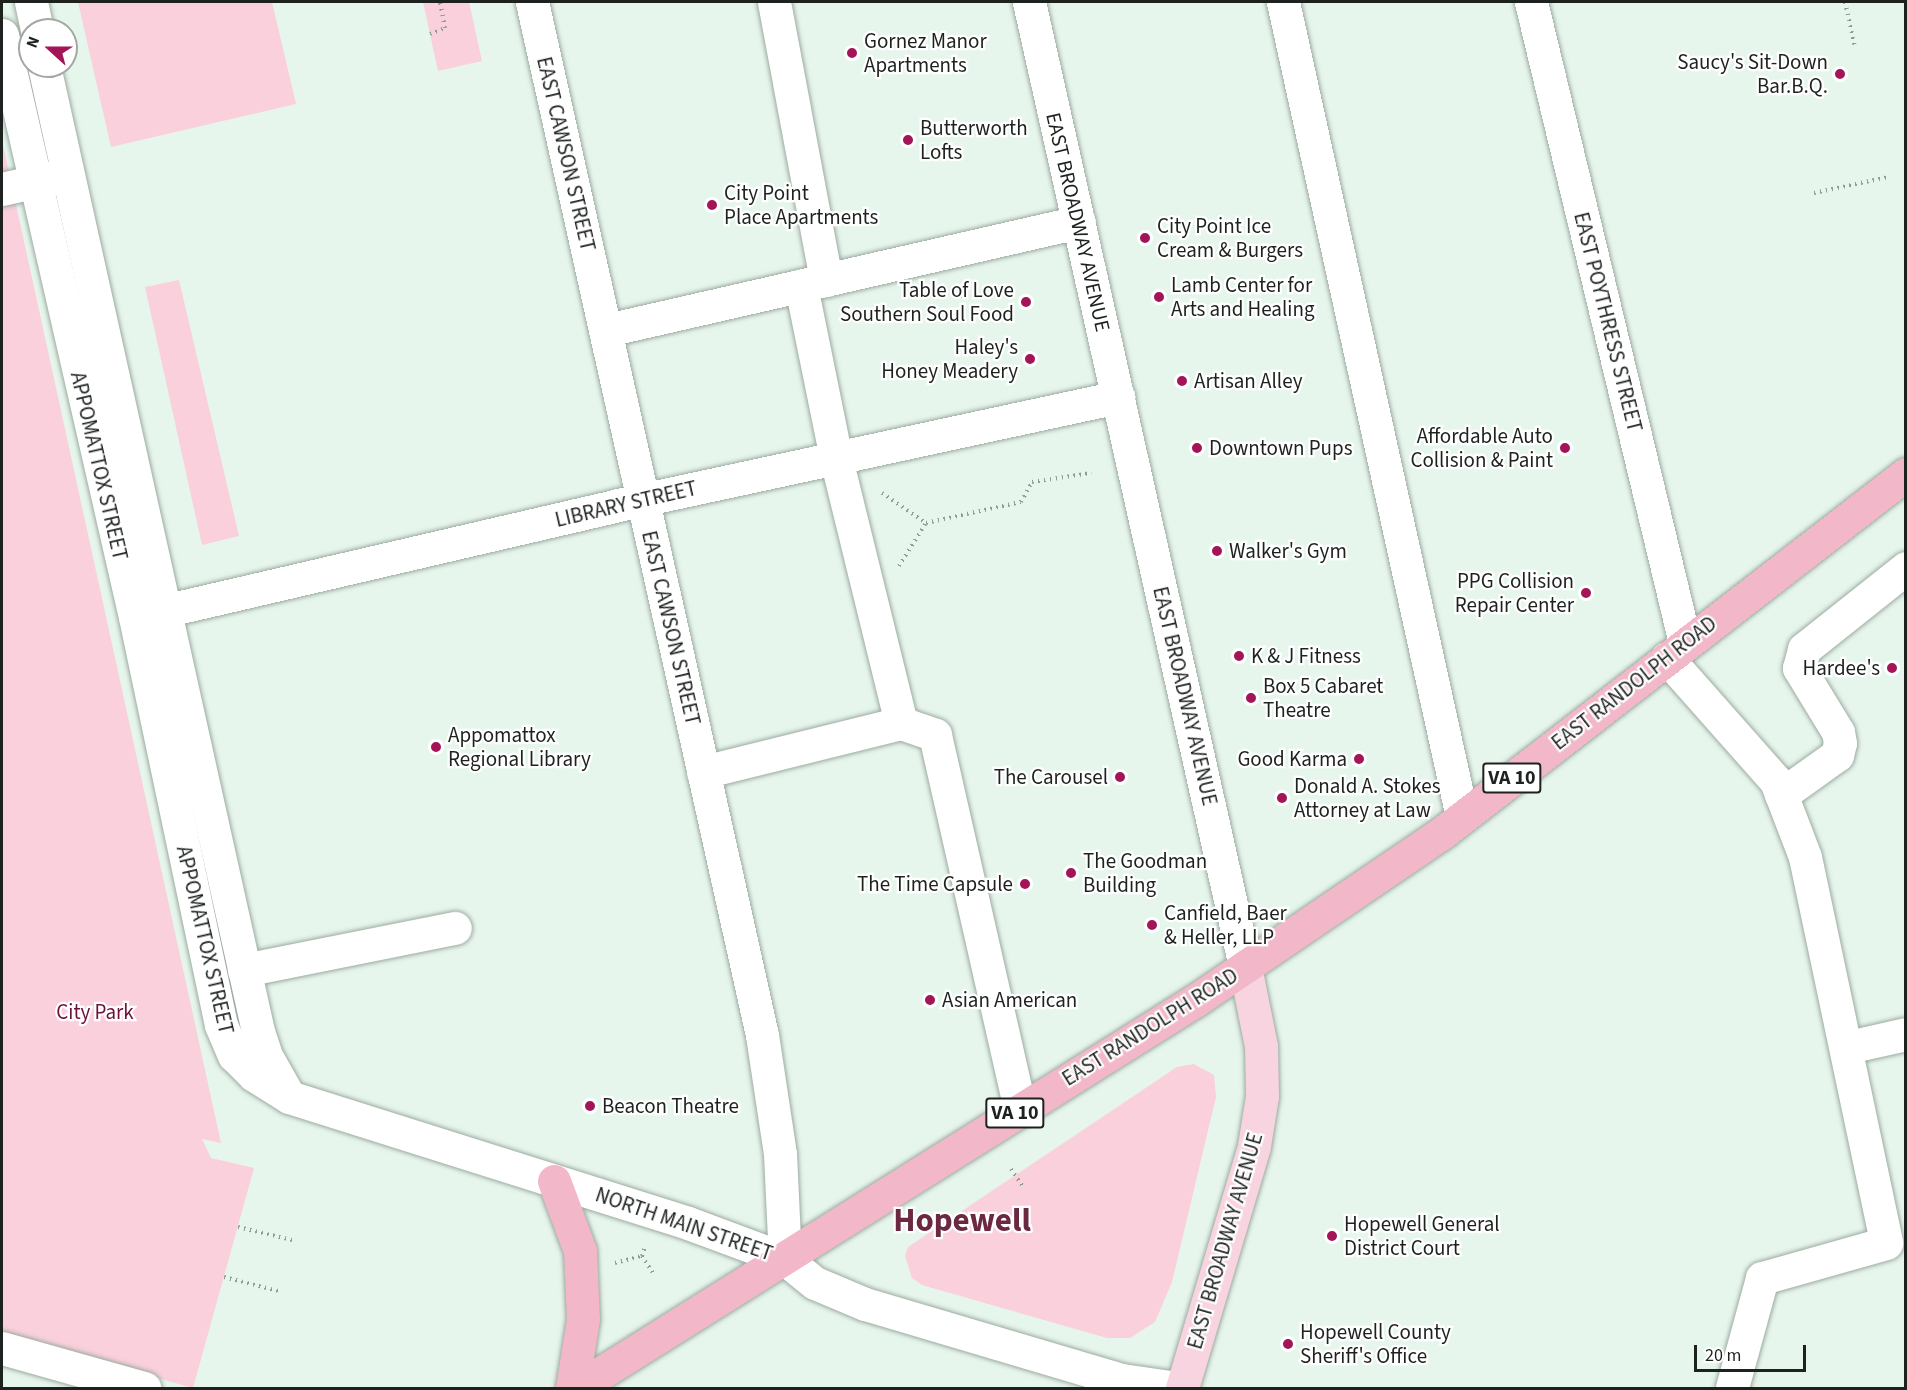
<!DOCTYPE html>
<style>
body{margin:0}
#map{position:relative;width:1907px;height:1390px;overflow:hidden;background:#e7f6ec;font-family:"Source Sans 3",sans-serif}
div>[style]{position:absolute}
.green>*{inset:0;background:#f9d0db}
.path>*{height:4px;margin-top:-2px;transform-origin:0;background:repeating-linear-gradient(90deg,#919c95 0 1.5px,transparent 0 6px)}
.roads{filter:drop-shadow(0 0 2px #9caba1) drop-shadow(0 0 2px #9caba1)}
.minor>*{height:33px;margin:-16.5px;padding:0 16.5px;transform-origin:16.5px;border-radius:16.5px;background:#fff}
.major>*{height:33px;margin:-16.5px;padding:0 16.5px;transform-origin:16.5px;border-radius:16.5px;background:#f7d4df}
.highway>*{height:33px;margin:-16.5px;padding:0 16.5px;transform-origin:16.5px;border-radius:16.5px;background:#f2b8c9}
.dots>*{width:16px;height:16px;translate:-50% -50%;box-sizing:border-box;border:3px solid #fff;border-radius:50%}
span{translate:-50% -50%;white-space:nowrap;text-align:center;line-height:1.15;-webkit-text-stroke:4.5px #fff;paint-order:stroke}
.shield-label span{padding:2px 4px;background:#fff;border:2px solid;border-radius:4px;-webkit-text-stroke-width:0}
.shield-label{font-size:20px;color:#1d221f;font-weight:700}
.poi-label{font-size:21px;color:#1d221f}
.left{translate:0 -50%;text-align:left}
.right{translate:-100% -50%;text-align:right}
.street-label{font-size:21px;color:#1d221f}
.park-label{font-size:21px;color:#6d133a}
.town-label{font-size:33px;color:#6b2841;font-weight:700}
.frame{position:absolute;inset:0;border:3px solid #1d221f;pointer-events:none}
.north{position:absolute;left:18px;top:18px;width:60px;height:60px;box-sizing:border-box;background:#fff;border:2px solid #a5a7a5;border-radius:50%;rotate:291deg;font-size:16px;font-weight:700;line-height:24px;text-align:center;color:#1d221f}
.north::after{content:'';display:block;margin:auto;width:21px;height:27px;background:#a41558;clip-path:polygon(50% 0,100% 100%,50% 72%,0 100%)}
.scale{position:absolute;left:1694px;top:1345px;width:112px;height:27px;box-sizing:border-box;border:3px solid #1d221f;border-top:0;padding-left:8px;font-size:18px;line-height:21px;white-space:nowrap;color:#1d221f;-webkit-text-stroke:4px #fff;paint-order:stroke}
</style>
<div id="map">
<div class="green">
<div style="clip-path:polygon(78px 2px,272px 2px,296px 104px,111px 147px)"></div>
<div style="clip-path:polygon(423px 2px,469px 2px,482px 61px,438px 71px)"></div>
<div style="clip-path:polygon(3px 145px,221px 1143px,202px 1139px,211px 1158px,254px 1168px,193px 1388px,2px 1334px)"></div>
<div style="clip-path:polygon(179px 280px,239px 536px,202px 545px,145px 287px)"></div>
<div style="clip-path:polygon(1194px 1064px,1214px 1075px,1216px 1097px,1172px 1282px,1155px 1322px,1130px 1338px,1107px 1338px,922px 1285px,912px 1278px,905px 1256px,908px 1247px,1177px 1067px)"></div>
</div>
<div class="path">
<div style="left:1845px;top:2px;width:46px;rotate:77.5deg"></div>
<div style="left:430px;top:34px;width:16px;rotate:-22deg"></div>
<div style="left:445px;top:28px;width:26px;rotate:-101deg"></div>
<div style="left:1814px;top:193px;width:76px;rotate:-12.2deg"></div>
<div style="left:960px;top:297px;width:14px;rotate:-56deg"></div>
<div style="left:882px;top:493px;width:53px;rotate:34.3deg"></div>
<div style="left:899px;top:566px;width:51px;rotate:-57.9deg"></div>
<div style="left:926px;top:523px;width:97px;rotate:-12.5deg"></div>
<div style="left:1021px;top:502px;width:23px;rotate:-61deg"></div>
<div style="left:1032px;top:482px;width:60px;rotate:-8.7deg"></div>
<div style="left:1011px;top:1169px;width:22px;rotate:56deg"></div>
<div style="left:238px;top:1227px;width:56px;rotate:13.5deg"></div>
<div style="left:642px;top:1256px;width:20px;rotate:57deg"></div>
<div style="left:615px;top:1263px;width:28px;rotate:-15deg"></div>
<div style="left:642px;top:1256px;width:9px;rotate:-72deg"></div>
<div style="left:224px;top:1277px;width:56px;rotate:14.5deg"></div>
</div>
<div class="roads">
<div class="minor">
<div style="left:31px;top:2px;width:29px;rotate:78deg"></div>
<div style="left:532px;top:2px;width:1058px;rotate:77.45deg"></div>
<div style="left:762px;top:1035px;width:120px;rotate:81.4deg"></div>
<div style="left:780px;top:1154px;width:105px;rotate:87.3deg"></div>
<div style="left:774px;top:2px;width:283px;rotate:79.4deg"></div>
<div style="left:1029px;top:2px;width:989px;rotate:77.38deg"></div>
<div style="left:1283px;top:2px;width:834px;rotate:77.61deg"></div>
<div style="left:1531px;top:2px;width:659px;rotate:76.49deg"></div>
<div style="left:2px;top:35px;width:597px;rotate:77.13deg"></div>
<div style="left:135px;top:617px;width:417px;rotate:78.1deg"></div>
<div style="left:221px;top:1025px;width:33px;rotate:67deg"></div>
<div style="left:234px;top:1055px;width:28px;rotate:45deg"></div>
<div style="left:254px;top:1075px;width:41px;rotate:32.2deg"></div>
<div style="left:289px;top:1097px;width:418px;rotate:17.5deg"></div>
<div style="left:688px;top:1223px;width:103px;rotate:20.4deg"></div>
<div style="left:785px;top:1259px;width:38px;rotate:39deg"></div>
<div style="left:815px;top:1283px;width:54px;rotate:22.8deg"></div>
<div style="left:865px;top:1304px;width:268px;rotate:16.5deg"></div>
<div style="left:1122px;top:1380px;width:56px;rotate:8.3deg"></div>
<div style="left:44px;top:66px;width:988px;rotate:77.5deg"></div>
<div style="left:258px;top:1031px;width:26px;rotate:72deg"></div>
<div style="left:266px;top:1056px;width:43px;rotate:60.4deg"></div>
<div style="left:2px;top:189px;width:54px;rotate:-12.8deg"></div>
<div style="left:607px;top:330px;width:484px;rotate:-12.9deg"></div>
<div style="left:142px;top:616px;width:489px;rotate:-13.1deg"></div>
<div style="left:618px;top:505px;width:512px;rotate:-12.19deg"></div>
<div style="left:1667px;top:658px;width:164px;rotate:48.5deg"></div>
<div style="left:1776px;top:781px;width:81px;rotate:69.1deg"></div>
<div style="left:1805px;top:857px;width:394px;rotate:78.1deg"></div>
<div style="left:1886px;top:1243px;width:129px;rotate:164.2deg"></div>
<div style="left:1762px;top:1278px;width:114px;rotate:105.3deg"></div>
<div style="left:901px;top:723px;width:36px;rotate:19deg"></div>
<div style="left:935px;top:735px;width:384px;rotate:77.2deg"></div>
<div style="left:703px;top:772px;width:204px;rotate:-13.9deg"></div>
<div style="left:901px;top:723px;width:273px;rotate:-103.8deg"></div>
<div style="left:836px;top:458px;width:176px;rotate:-101.5deg"></div>
<div style="left:1781px;top:795px;width:69px;rotate:-35.5deg"></div>
<div style="left:1837px;top:755px;width:12px;rotate:-76deg"></div>
<div style="left:1840px;top:743px;width:11px;rotate:-100deg"></div>
<div style="left:1838px;top:732px;width:75px;rotate:-121.4deg"></div>
<div style="left:1799px;top:668px;width:20px;rotate:-75deg"></div>
<div style="left:1804px;top:649px;width:130px;rotate:-38.5deg"></div>
<div style="left:244px;top:970px;width:215px;rotate:-11.3deg"></div>
<div style="left:1848px;top:1047px;width:59px;rotate:-12.6deg"></div>
<div style="left:2px;top:1348px;width:148px;rotate:15.7deg"></div>
</div>
<div class="major">
<div style="left:1182px;top:1388px;width:252px;rotate:-73.4deg"></div>
<div style="left:1254px;top:1146px;width:51px;rotate:-80.9deg"></div>
<div style="left:1262px;top:1096px;width:50px;rotate:-91.1deg"></div>
<div style="left:1261px;top:1046px;width:81px;rotate:-101.4deg"></div>
</div>
<div class="highway">
<div style="left:554px;top:1181px;width:75px;rotate:69.6deg"></div>
<div style="left:580px;top:1251px;width:68px;rotate:87.5deg"></div>
<div style="left:583px;top:1319px;width:70px;rotate:99.1deg"></div>
<div style="left:577px;top:1388px;width:731px;rotate:-32.08deg"></div>
<div style="left:1196px;top:1000px;width:297px;rotate:-34.2deg"></div>
<div style="left:1442px;top:833px;width:587px;rotate:-37.73deg"></div>
</div>
</div>
<div class="dots">
<div style="left:852px;top:53px;background:#a41558"></div>
<div style="left:1840px;top:74px;background:#a41558"></div>
<div style="left:908px;top:140px;background:#a41558"></div>
<div style="left:712px;top:205px;background:#a41558"></div>
<div style="left:1145px;top:238px;background:#a41558"></div>
<div style="left:1159px;top:297px;background:#a41558"></div>
<div style="left:1026px;top:302px;background:#a41558"></div>
<div style="left:1030px;top:359px;background:#a41558"></div>
<div style="left:1182px;top:381px;background:#a41558"></div>
<div style="left:1197px;top:448px;background:#a41558"></div>
<div style="left:1565px;top:448px;background:#a41558"></div>
<div style="left:1217px;top:551px;background:#a41558"></div>
<div style="left:1586px;top:593px;background:#a41558"></div>
<div style="left:1239px;top:656px;background:#a41558"></div>
<div style="left:1892px;top:668px;background:#a41558"></div>
<div style="left:1251px;top:698px;background:#a41558"></div>
<div style="left:436px;top:747px;background:#a41558"></div>
<div style="left:1359px;top:759px;background:#a41558"></div>
<div style="left:1120px;top:777px;background:#a41558"></div>
<div style="left:1282px;top:798px;background:#a41558"></div>
<div style="left:1071px;top:873px;background:#a41558"></div>
<div style="left:1025px;top:884px;background:#a41558"></div>
<div style="left:1152px;top:925px;background:#a41558"></div>
<div style="left:930px;top:1000px;background:#a41558"></div>
<div style="left:590px;top:1106px;background:#a41558"></div>
<div style="left:1332px;top:1236px;background:#a41558"></div>
<div style="left:1288px;top:1344px;background:#a41558"></div>
</div>
<div class="shield-label">
<span style="left:1512px;top:778px">VA 10</span>
<span style="left:1015px;top:1113px">VA 10</span>
</div>
<div class="poi-label">
<span class="left" style="left:864px;top:53px">Gornez Manor<br>Apartments</span>
<span class="right" style="left:1828px;top:74px">Saucy's Sit-Down<br>Bar.B.Q.</span>
<span class="left" style="left:920px;top:140px">Butterworth<br>Lofts</span>
<span class="left" style="left:724px;top:205px">City Point<br>Place Apartments</span>
<span class="left" style="left:1157px;top:238px">City Point Ice<br>Cream &amp; Burgers</span>
<span class="left" style="left:1171px;top:297px">Lamb Center for<br>Arts and Healing</span>
<span class="right" style="left:1014px;top:302px">Table of Love<br>Southern Soul Food</span>
<span class="right" style="left:1018px;top:359px">Haley's<br>Honey Meadery</span>
<span class="left" style="left:1194px;top:381px">Artisan Alley</span>
<span class="right" style="left:1553px;top:448px">Affordable Auto<br>Collision &amp; Paint</span>
<span class="left" style="left:1209px;top:448px">Downtown Pups</span>
<span class="left" style="left:1229px;top:551px">Walker's Gym</span>
<span class="right" style="left:1574px;top:593px">PPG Collision<br>Repair Center</span>
<span class="left" style="left:1251px;top:656px">K &amp; J Fitness</span>
<span class="right" style="left:1880px;top:668px">Hardee's</span>
<span class="left" style="left:1263px;top:698px">Box 5 Cabaret<br>Theatre</span>
<span class="left" style="left:448px;top:747px">Appomattox<br>Regional Library</span>
<span class="right" style="left:1347px;top:759px">Good Karma</span>
<span class="right" style="left:1108px;top:777px">The Carousel</span>
<span class="left" style="left:1294px;top:798px">Donald A. Stokes<br>Attorney at Law</span>
<span class="left" style="left:1083px;top:873px">The Goodman<br>Building</span>
<span class="right" style="left:1013px;top:884px">The Time Capsule</span>
<span class="left" style="left:1164px;top:925px">Canfield, Baer<br>&amp; Heller, LLP</span>
<span class="left" style="left:942px;top:1000px">Asian American</span>
<span class="left" style="left:602px;top:1106px">Beacon Theatre</span>
<span class="left" style="left:1344px;top:1236px">Hopewell General<br>District Court</span>
<span class="left" style="left:1300px;top:1344px">Hopewell County<br>Sheriff's Office</span>
</div>
<div class="street-label">
<span style="left:566px;top:154px;rotate:77deg">EAST CAWSON STREET</span>
<span style="left:1078px;top:222px;rotate:77deg">EAST BROADWAY AVENUE</span>
<span style="left:1608px;top:322px;rotate:76deg">EAST POYTHRESS STREET</span>
<span style="left:99px;top:466px;rotate:77deg">APPOMATTOX STREET</span>
<span style="left:626px;top:504px;rotate:-13deg">LIBRARY STREET</span>
<span style="left:671px;top:628px;rotate:77deg">EAST CAWSON STREET</span>
<span style="left:1634px;top:683px;rotate:-38deg">EAST RANDOLPH ROAD</span>
<span style="left:1185px;top:696px;rotate:77deg">EAST BROADWAY AVENUE</span>
<span style="left:205px;top:940px;rotate:77deg">APPOMATTOX STREET</span>
<span style="left:1150px;top:1027px;rotate:-32deg">EAST RANDOLPH ROAD</span>
<span style="left:684px;top:1224px;rotate:19deg">NORTH MAIN STREET</span>
<span style="left:1225px;top:1241px;rotate:-74deg">EAST BROADWAY AVENUE</span>
</div>
<div class="park-label">
<span style="left:95px;top:1012px">City Park</span>
</div>
<div class="town-label">
<span style="left:962px;top:1221px">Hopewell</span>
</div>
<div class="frame"></div>
<div class="north">N</div>
<div class="scale">20 m</div>
</div>
